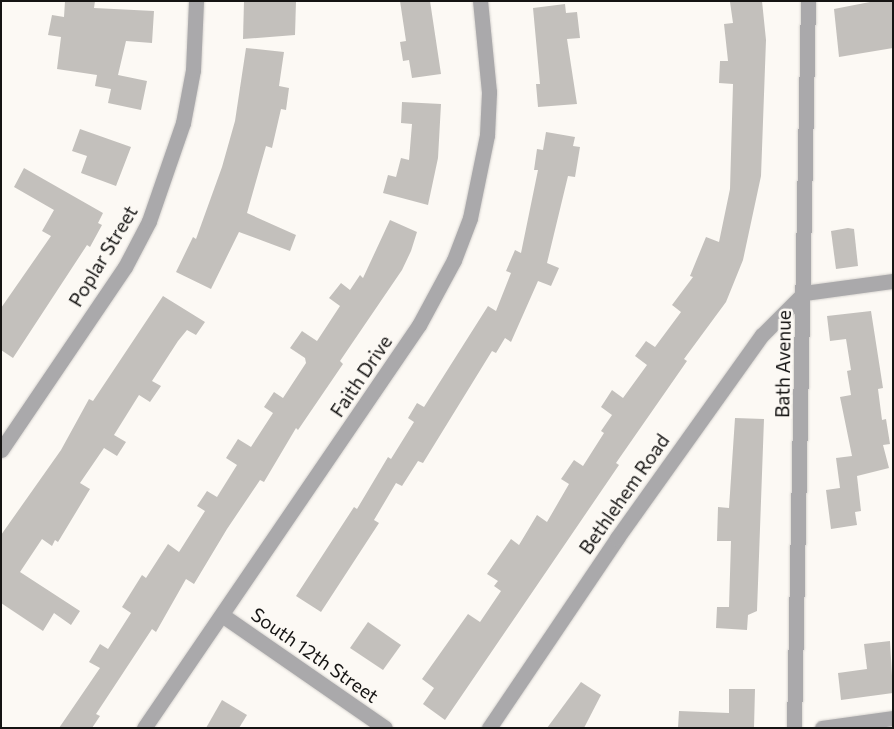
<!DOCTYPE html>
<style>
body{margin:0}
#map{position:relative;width:894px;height:729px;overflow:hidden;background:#fcf9f4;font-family:Commissioner,sans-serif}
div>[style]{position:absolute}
.building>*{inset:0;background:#c3c0bc}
.roads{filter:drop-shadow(0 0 1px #d7d4d0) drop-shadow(0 0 1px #d7d4d0)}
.minor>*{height:15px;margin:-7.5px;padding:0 7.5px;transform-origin:7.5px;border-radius:7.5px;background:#aaa9ab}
span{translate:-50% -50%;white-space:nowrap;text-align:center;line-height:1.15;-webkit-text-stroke:5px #fcf9f4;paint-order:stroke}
.street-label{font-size:19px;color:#151413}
.frame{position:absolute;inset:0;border:2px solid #151413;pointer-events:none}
</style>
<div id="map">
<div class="building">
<div style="clip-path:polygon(65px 1px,95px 1px,94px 8px,154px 11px,152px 43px,126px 41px,118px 75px,147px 81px,141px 110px,108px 103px,111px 89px,95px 86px,97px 75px,57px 69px,61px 37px,48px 35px,52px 15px,64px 17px)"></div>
<div style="clip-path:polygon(244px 1px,296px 1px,295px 35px,243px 39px)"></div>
<div style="clip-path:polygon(400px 1px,430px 1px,441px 74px,412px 78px,409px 60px,403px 61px,400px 42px,406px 41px)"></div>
<div style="clip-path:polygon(762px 1px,766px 40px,761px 176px,743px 260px,726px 302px,684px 359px,687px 361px,616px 463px,619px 465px,445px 720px,423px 704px,434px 688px,422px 679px,468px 614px,480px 622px,501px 591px,494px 586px,498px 581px,487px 574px,511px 539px,519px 545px,537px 515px,547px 522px,569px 484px,561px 479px,574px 460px,583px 466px,604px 433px,601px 431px,612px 415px,601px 407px,612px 390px,623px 398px,647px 365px,635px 356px,646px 341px,655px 347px,681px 312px,672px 305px,693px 277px,690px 276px,706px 237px,719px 242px,730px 189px,733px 84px,719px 83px,720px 61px,728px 61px,724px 24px,733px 23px,730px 2px)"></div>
<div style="clip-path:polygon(875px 1px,893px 1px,893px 48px,839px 57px,834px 9px)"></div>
<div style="clip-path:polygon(565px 4px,566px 13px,577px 12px,580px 38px,567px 39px,577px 104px,538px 107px,536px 84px,540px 84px,533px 8px)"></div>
<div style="clip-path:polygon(246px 48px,284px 52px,279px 86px,289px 88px,286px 110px,281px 109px,272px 148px,266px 146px,247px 213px,296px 235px,290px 251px,239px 232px,211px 289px,176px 272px,193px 237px,196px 239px,222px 167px,235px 121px)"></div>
<div style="clip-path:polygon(402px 102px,441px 104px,438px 158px,428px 205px,383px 193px,388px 175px,396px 177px,401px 158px,409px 160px,412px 124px,401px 123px)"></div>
<div style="clip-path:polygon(80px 129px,131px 147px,116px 186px,81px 173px,87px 156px,72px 151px)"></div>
<div style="clip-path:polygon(546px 132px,575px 137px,573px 146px,580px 147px,575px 177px,568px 176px,547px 263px,559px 268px,551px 286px,538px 281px,511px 342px,505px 338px,496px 353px,492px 351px,423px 463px,418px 461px,402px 486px,396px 483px,374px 520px,379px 523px,321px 612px,296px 596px,354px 507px,357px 509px,388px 457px,391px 459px,414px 422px,408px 418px,417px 403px,424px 407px,488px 306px,496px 311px,511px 273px,506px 271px,515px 250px,521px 253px,538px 170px,534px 170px,537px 149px,543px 150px)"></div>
<div style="clip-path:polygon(24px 168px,103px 213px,98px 223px,102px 225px,90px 247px,87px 245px,13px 358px,1px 350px,1px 308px,51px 236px,42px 231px,54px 210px,14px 187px)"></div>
<div style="clip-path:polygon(390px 220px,417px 232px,411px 251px,402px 270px,340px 361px,343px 364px,298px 430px,296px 428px,264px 482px,260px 480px,227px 529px,194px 584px,186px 579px,156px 632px,152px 629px,96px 714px,100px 716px,92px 728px,59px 728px,100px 668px,89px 662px,100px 644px,108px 649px,131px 613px,122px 607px,142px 575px,146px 578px,168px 544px,179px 552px,205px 511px,197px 506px,207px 491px,217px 497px,237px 465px,226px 458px,238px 439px,251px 447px,273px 413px,264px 407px,274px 392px,283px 398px,306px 363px,305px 358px,290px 348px,302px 331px,317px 341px,340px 306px,329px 298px,341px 283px,350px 290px,360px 275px,363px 278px)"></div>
<div style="clip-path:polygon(848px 228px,854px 229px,858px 266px,836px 269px,831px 231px)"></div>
<div style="clip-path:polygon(163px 296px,205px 322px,196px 335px,187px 330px,178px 341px,152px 381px,161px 386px,150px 402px,139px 395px,114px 435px,126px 442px,117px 456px,104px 448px,80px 483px,90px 489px,58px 542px,55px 540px,52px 546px,42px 539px,20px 572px,80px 611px,71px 625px,54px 613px,43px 631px,1px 603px,1px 535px,61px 450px,89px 399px,93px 401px)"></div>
<div style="clip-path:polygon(871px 311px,883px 388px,878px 389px,882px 420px,886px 419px,890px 444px,883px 445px,889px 468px,857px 476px,861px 511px,855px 512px,857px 525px,831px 529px,826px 490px,840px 488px,836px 458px,852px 456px,840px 397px,851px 395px,847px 371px,851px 370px,846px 339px,830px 341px,827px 316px)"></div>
<div style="clip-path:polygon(735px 418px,764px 419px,757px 611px,748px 615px,747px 630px,716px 628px,717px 607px,729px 607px,731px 541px,717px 541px,718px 507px,729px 508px)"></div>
<div style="clip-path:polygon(368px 622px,401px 645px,383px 670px,350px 648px)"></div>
<div style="clip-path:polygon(890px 641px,893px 693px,841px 700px,838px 673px,867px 669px,864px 644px)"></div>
<div style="clip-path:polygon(581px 682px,601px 695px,584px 728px,547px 728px)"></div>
<div style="clip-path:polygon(729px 689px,755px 689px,754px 728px,678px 728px,679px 711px,729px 713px)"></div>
<div style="clip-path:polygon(222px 700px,247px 715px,239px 728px,206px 728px)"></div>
</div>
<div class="roads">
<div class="minor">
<div style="left:1px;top:450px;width:221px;rotate:-55.9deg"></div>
<div style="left:125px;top:267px;width:52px;rotate:-62.4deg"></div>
<div style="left:149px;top:221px;width:104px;rotate:-70.9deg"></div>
<div style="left:183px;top:123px;width:54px;rotate:-79.3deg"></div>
<div style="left:193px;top:70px;width:69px;rotate:-87.5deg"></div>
<div style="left:222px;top:615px;width:198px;rotate:34.7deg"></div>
<div style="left:144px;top:728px;width:488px;rotate:-55.7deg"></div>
<div style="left:419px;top:325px;width:74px;rotate:-61.7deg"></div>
<div style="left:454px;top:260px;width:45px;rotate:-69.1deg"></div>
<div style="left:470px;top:218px;width:85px;rotate:-78.4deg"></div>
<div style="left:487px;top:135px;width:43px;rotate:-87.3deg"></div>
<div style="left:489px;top:92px;width:91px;rotate:-95.6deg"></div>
<div style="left:489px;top:728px;width:229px;rotate:-56deg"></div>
<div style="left:617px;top:538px;width:249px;rotate:-54.5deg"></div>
<div style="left:762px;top:335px;width:59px;rotate:-45deg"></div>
<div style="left:804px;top:293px;width:90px;rotate:-7.7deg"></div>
<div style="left:794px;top:728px;width:727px;rotate:-88.9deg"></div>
<div style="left:822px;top:728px;width:72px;rotate:-8deg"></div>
</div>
</div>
<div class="street-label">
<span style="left:103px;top:256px;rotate:-59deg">Poplar Street</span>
<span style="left:783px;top:364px;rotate:-89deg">Bath Avenue</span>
<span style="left:361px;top:376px;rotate:-56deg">Faith Drive</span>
<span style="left:624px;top:494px;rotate:-55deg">Bethlehem Road</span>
<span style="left:315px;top:655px;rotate:35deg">South 12th Street</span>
</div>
<div class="frame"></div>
</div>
